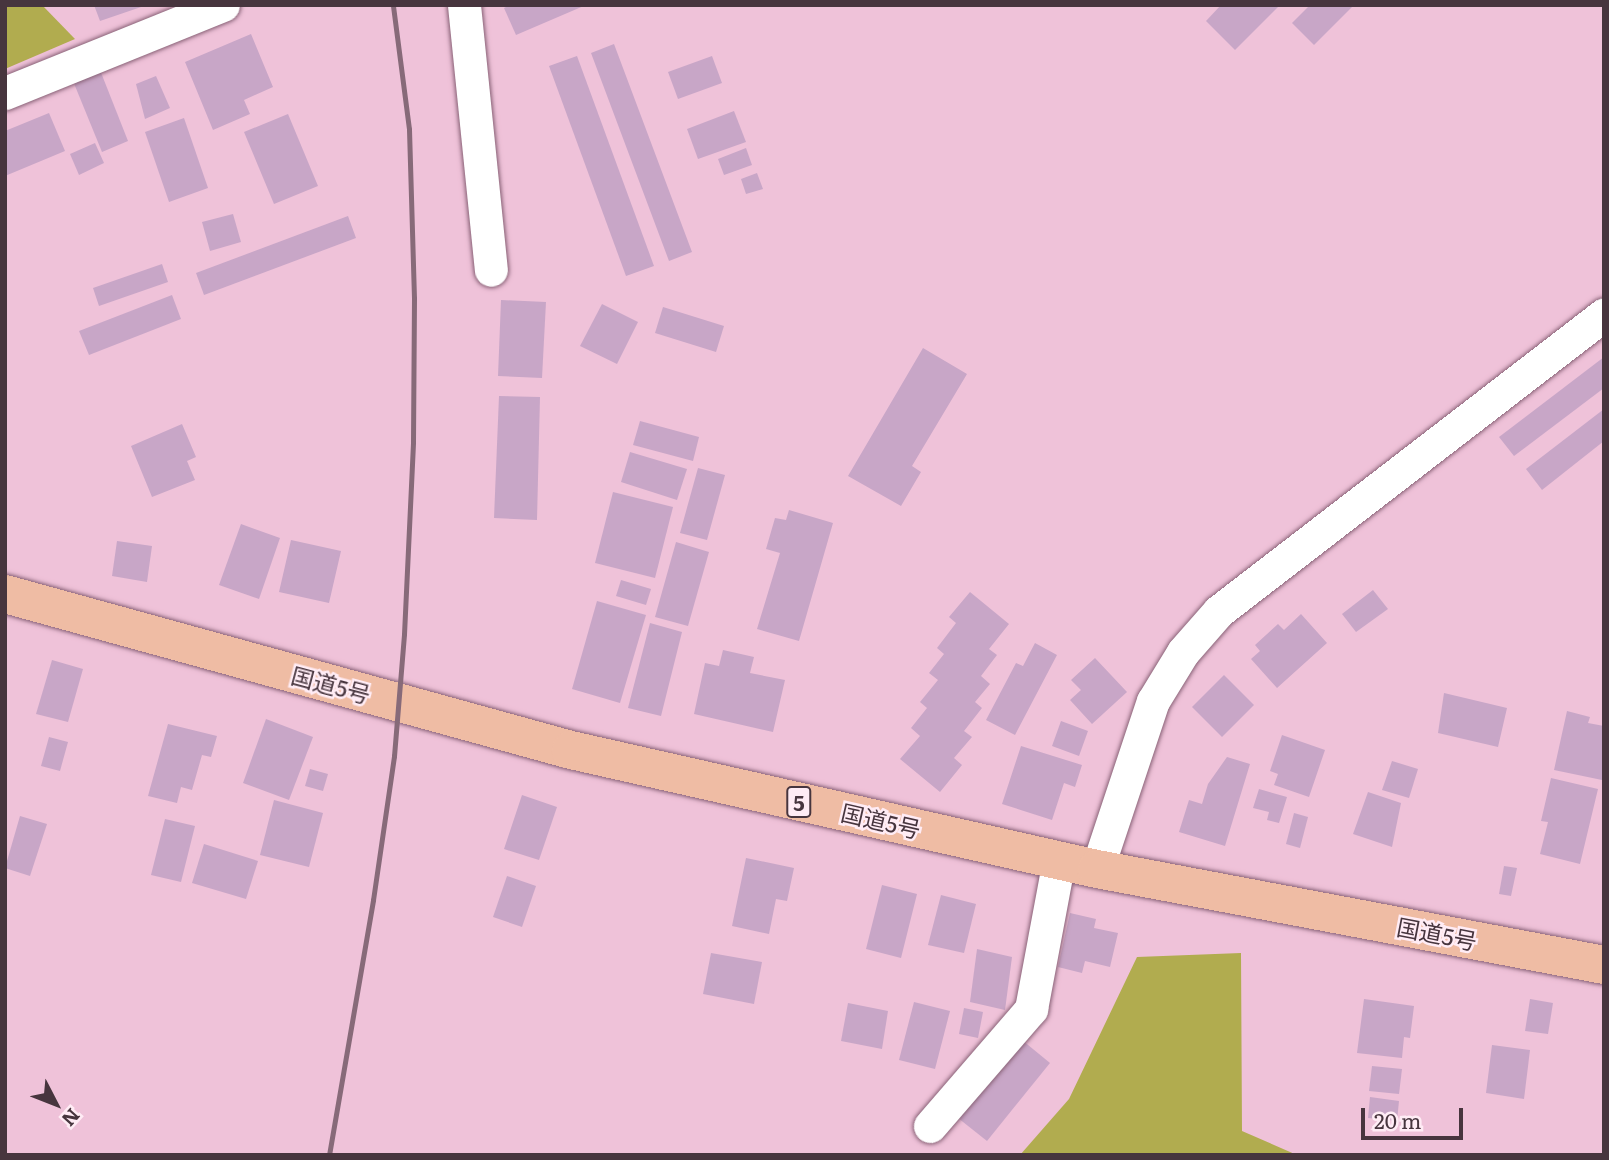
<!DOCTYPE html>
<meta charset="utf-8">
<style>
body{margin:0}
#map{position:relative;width:1609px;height:1160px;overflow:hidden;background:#efc2d9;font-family:Literata,"Noto Sans JP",serif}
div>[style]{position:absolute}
.green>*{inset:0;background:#b1ac4f}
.building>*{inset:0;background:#c8a6c7}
.roads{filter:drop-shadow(0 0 2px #896277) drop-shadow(0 0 2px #896277)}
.minor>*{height:33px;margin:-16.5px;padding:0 16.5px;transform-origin:16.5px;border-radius:16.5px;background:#fff}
.highway>*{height:38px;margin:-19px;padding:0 19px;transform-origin:19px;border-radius:19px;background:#efbca4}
.rail>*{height:5px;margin:-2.5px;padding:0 2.5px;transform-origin:2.5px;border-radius:2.5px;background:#876a79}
span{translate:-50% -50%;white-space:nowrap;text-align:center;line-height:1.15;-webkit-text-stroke:5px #ffecf5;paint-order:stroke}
.shield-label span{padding:2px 5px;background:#ffecf5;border:2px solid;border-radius:5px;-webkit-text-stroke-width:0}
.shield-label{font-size:21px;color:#47353e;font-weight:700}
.street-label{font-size:23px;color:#47353e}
.frame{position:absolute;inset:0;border:7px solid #47353e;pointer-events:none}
.north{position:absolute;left:21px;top:1069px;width:70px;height:70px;-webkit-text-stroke:5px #ffecf5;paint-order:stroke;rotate:132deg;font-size:19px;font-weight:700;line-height:28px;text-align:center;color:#47353e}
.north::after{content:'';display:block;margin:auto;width:24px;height:32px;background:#47353e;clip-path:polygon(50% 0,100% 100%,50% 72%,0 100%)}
.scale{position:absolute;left:1361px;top:1108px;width:102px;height:32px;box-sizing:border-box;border:4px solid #47353e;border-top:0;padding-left:9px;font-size:21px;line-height:24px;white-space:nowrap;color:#47353e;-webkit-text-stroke:5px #ffecf5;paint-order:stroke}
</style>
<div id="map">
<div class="green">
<div style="clip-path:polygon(5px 5px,42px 5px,75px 39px,5px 69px)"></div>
<div style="clip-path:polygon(1241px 953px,1242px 1131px,1297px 1155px,1020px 1155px,1069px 1099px,1137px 957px)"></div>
</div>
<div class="building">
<div style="clip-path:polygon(94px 5px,144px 5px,144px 6px,100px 21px)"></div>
<div style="clip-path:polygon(510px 5px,586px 5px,516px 35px,504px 8px)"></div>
<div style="clip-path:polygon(1221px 5px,1280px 5px,1235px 50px,1206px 21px)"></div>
<div style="clip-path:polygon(1310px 5px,1354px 5px,1314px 45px,1292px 23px)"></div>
<div style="clip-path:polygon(251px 34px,273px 87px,244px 100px,250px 114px,213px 130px,185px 62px)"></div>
<div style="clip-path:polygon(614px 44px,692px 252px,669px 261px,591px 53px)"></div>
<div style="clip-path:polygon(577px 56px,654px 266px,626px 276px,549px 66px)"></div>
<div style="clip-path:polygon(712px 56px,722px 83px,678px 99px,668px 72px)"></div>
<div style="clip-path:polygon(100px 70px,128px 141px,102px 152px,73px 81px)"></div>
<div style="clip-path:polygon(156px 76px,170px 108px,145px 119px,136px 84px)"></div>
<div style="clip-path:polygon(734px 111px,746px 142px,698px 159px,687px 129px)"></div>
<div style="clip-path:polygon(49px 113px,65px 151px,5px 176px,5px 131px)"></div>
<div style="clip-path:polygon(288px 114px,318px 186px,274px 204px,244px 132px)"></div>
<div style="clip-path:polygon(184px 118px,208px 188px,169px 202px,145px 132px)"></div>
<div style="clip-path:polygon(95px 143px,104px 163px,79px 175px,70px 154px)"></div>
<div style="clip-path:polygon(746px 148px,752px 165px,724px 175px,718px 159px)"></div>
<div style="clip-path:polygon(757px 173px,763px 189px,746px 194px,741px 179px)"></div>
<div style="clip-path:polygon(233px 214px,241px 242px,210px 251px,202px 222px)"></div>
<div style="clip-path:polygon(348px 216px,356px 238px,204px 295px,196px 273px)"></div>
<div style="clip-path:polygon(162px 264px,168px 282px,99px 306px,93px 288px)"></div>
<div style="clip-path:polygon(172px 295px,181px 319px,89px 355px,79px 331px)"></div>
<div style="clip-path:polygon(501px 300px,546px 302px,542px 378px,498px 376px)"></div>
<div style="clip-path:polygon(602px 304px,638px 322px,617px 364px,580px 346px)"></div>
<div style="clip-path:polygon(663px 307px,724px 326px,716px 352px,655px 333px)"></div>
<div style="clip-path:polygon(923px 348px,967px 374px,912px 466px,921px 472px,901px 506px,848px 476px)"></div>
<div style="clip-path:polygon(1604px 357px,1604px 388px,1514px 456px,1499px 437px)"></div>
<div style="clip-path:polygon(499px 396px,540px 397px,537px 520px,494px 518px)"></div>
<div style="clip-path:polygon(1604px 409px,1604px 441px,1542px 490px,1526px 469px)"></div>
<div style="clip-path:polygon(640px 421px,699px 437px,693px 461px,633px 445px)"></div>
<div style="clip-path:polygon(182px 424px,196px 457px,187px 461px,195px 480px,152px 497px,131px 446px)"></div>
<div style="clip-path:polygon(630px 452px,687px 469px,677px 500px,621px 482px)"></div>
<div style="clip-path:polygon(698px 468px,725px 475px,707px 540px,680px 533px)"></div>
<div style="clip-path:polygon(613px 492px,673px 507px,655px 578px,595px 563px)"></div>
<div style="clip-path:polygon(789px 510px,833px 523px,799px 641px,757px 629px,780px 553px,766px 549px,775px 518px,786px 520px)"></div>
<div style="clip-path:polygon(241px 524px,280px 538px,259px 599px,219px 585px)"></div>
<div style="clip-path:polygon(291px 540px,341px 551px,329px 603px,279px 592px)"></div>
<div style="clip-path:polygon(117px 541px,152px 546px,147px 582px,112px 576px)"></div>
<div style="clip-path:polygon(676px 542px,709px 552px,688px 626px,655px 617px)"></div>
<div style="clip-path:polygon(621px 580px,651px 589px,646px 605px,616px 596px)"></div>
<div style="clip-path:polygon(1373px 590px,1388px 609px,1356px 632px,1342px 614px)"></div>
<div style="clip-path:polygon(970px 592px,1009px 624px,989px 649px,997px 655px,981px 676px,990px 684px,975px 702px,982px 708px,964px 731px,972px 737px,954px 758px,962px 765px,940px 792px,900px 759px,920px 736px,911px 728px,927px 708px,920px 702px,938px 680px,929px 673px,944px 654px,937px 648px,956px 623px,949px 617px)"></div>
<div style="clip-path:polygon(597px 601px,646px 615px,620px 703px,572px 689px)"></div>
<div style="clip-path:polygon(1301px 614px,1327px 643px,1277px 688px,1251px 659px,1260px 651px,1255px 645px,1278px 624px,1284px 630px)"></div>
<div style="clip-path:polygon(650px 623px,682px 632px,661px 716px,628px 708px)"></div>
<div style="clip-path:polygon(1035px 643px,1057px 655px,1015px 735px,986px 720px,1016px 663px,1023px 666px)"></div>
<div style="clip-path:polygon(723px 650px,754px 657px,750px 673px,785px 680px,773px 732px,694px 714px,705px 663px,719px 666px)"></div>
<div style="clip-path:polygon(1095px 658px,1127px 692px,1092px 724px,1070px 700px,1081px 690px,1071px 680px)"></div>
<div style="clip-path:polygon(52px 660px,83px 669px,68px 722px,36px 714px)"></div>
<div style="clip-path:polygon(1224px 675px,1254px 705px,1222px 737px,1192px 707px)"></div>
<div style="clip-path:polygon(1444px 693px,1507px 708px,1498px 747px,1438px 733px)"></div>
<div style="clip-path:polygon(1567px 711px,1590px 717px,1588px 723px,1604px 726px,1602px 780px,1554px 770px)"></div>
<div style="clip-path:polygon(266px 719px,313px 737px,289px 800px,243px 783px)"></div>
<div style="clip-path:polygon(1061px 721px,1088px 731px,1079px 756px,1052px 746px)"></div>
<div style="clip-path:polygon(168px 724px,217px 736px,211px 757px,202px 755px,192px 790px,181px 787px,177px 803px,148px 796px)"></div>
<div style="clip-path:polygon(1282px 735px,1325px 750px,1309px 797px,1274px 785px,1278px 774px,1270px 771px)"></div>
<div style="clip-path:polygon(49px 737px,68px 742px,60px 771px,41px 766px)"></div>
<div style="clip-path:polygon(1021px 746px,1082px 765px,1075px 787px,1064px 783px,1052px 820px,1002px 804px)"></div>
<div style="clip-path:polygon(1227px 757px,1250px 764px,1225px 846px,1179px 832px,1189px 800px,1202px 804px,1208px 784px)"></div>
<div style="clip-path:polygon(1392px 761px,1418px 769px,1409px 798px,1382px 790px)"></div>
<div style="clip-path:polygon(310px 769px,328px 774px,323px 791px,305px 786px)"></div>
<div style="clip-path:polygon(1551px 778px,1598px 789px,1580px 864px,1540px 854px,1548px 822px,1541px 821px)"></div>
<div style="clip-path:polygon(1259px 789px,1287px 797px,1279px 823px,1267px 820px,1269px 812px,1253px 808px)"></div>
<div style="clip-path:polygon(1368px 792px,1401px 803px,1392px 847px,1353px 834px)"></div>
<div style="clip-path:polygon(522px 795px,557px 807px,539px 860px,504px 849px)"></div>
<div style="clip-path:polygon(274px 800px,323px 813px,309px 867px,260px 855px)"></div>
<div style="clip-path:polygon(1294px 813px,1308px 817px,1300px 848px,1286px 844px)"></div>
<div style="clip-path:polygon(20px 816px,47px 824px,30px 876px,5px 868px)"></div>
<div style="clip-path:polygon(165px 819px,195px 826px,181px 882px,151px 875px)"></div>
<div style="clip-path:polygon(204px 844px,258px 861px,246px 899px,192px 883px)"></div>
<div style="clip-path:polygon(746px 858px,794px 868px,787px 901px,776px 899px,769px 934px,732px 926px)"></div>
<div style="clip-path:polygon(1504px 866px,1517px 868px,1511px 896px,1499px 894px)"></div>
<div style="clip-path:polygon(507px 876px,536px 886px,522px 927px,493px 917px)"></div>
<div style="clip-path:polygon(882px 885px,917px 894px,901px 958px,866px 949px)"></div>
<div style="clip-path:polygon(941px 895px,976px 904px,964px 953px,928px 945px)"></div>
<div style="clip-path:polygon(1070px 913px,1096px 919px,1094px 928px,1118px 933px,1110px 967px,1085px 961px,1082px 973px,1058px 967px)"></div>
<div style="clip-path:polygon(977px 949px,1012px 957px,1005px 1010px,970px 1002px)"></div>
<div style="clip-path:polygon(711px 953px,762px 962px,754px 1004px,703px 994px)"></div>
<div style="clip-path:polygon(1364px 999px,1414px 1006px,1410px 1038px,1404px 1037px,1402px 1058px,1357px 1053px)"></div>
<div style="clip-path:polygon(1530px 999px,1553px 1003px,1548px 1034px,1525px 1031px)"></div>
<div style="clip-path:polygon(914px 1002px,950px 1011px,935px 1069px,899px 1060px)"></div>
<div style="clip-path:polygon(848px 1003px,888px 1011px,882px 1049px,841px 1041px)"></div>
<div style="clip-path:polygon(964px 1008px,983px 1012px,978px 1038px,959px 1034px)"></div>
<div style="clip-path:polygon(1022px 1040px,1050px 1063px,987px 1141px,958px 1118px)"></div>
<div style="clip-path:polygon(1492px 1045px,1530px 1050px,1524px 1099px,1486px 1093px)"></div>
<div style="clip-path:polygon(1372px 1066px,1402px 1069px,1399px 1094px,1369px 1091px)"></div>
<div style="clip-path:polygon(1370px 1097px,1399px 1101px,1397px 1121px,1368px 1118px)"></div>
</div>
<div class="roads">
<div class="minor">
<div style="left:464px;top:5px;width:266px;rotate:84.2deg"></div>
<div style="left:5px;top:93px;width:235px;rotate:-22deg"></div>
<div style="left:1097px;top:869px;width:177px;rotate:-71.6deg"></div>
<div style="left:1153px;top:701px;width:57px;rotate:-58.5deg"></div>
<div style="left:1183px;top:652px;width:55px;rotate:-48.7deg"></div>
<div style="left:1219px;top:611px;width:486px;rotate:-37.6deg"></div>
<div style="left:930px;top:1126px;width:155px;rotate:-49.2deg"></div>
<div style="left:1031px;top:1009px;width:152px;rotate:-79.4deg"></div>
</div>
<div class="highway">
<div style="left:5px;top:594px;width:587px;rotate:15.41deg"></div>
<div style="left:571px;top:750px;width:539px;rotate:12.75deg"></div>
<div style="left:1097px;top:869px;width:516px;rotate:10.72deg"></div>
</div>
</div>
<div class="rail">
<div style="left:329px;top:1155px;width:259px;rotate:-80.2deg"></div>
<div style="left:373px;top:900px;width:146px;rotate:-81.7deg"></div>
<div style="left:394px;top:756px;width:122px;rotate:-85.3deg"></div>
<div style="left:404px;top:634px;width:192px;rotate:-87.3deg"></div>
<div style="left:413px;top:442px;width:144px;rotate:-89.6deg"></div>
<div style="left:414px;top:298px;width:169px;rotate:-91.7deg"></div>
<div style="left:409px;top:129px;width:125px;rotate:-97.4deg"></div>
</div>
<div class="shield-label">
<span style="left:799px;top:802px">5</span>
</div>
<div class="street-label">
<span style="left:331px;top:684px;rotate:15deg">国道5号</span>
<span style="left:881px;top:820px;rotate:13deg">国道5号</span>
<span style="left:1437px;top:933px;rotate:11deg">国道5号</span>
</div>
<div class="frame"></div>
<div class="north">N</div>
<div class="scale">20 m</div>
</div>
